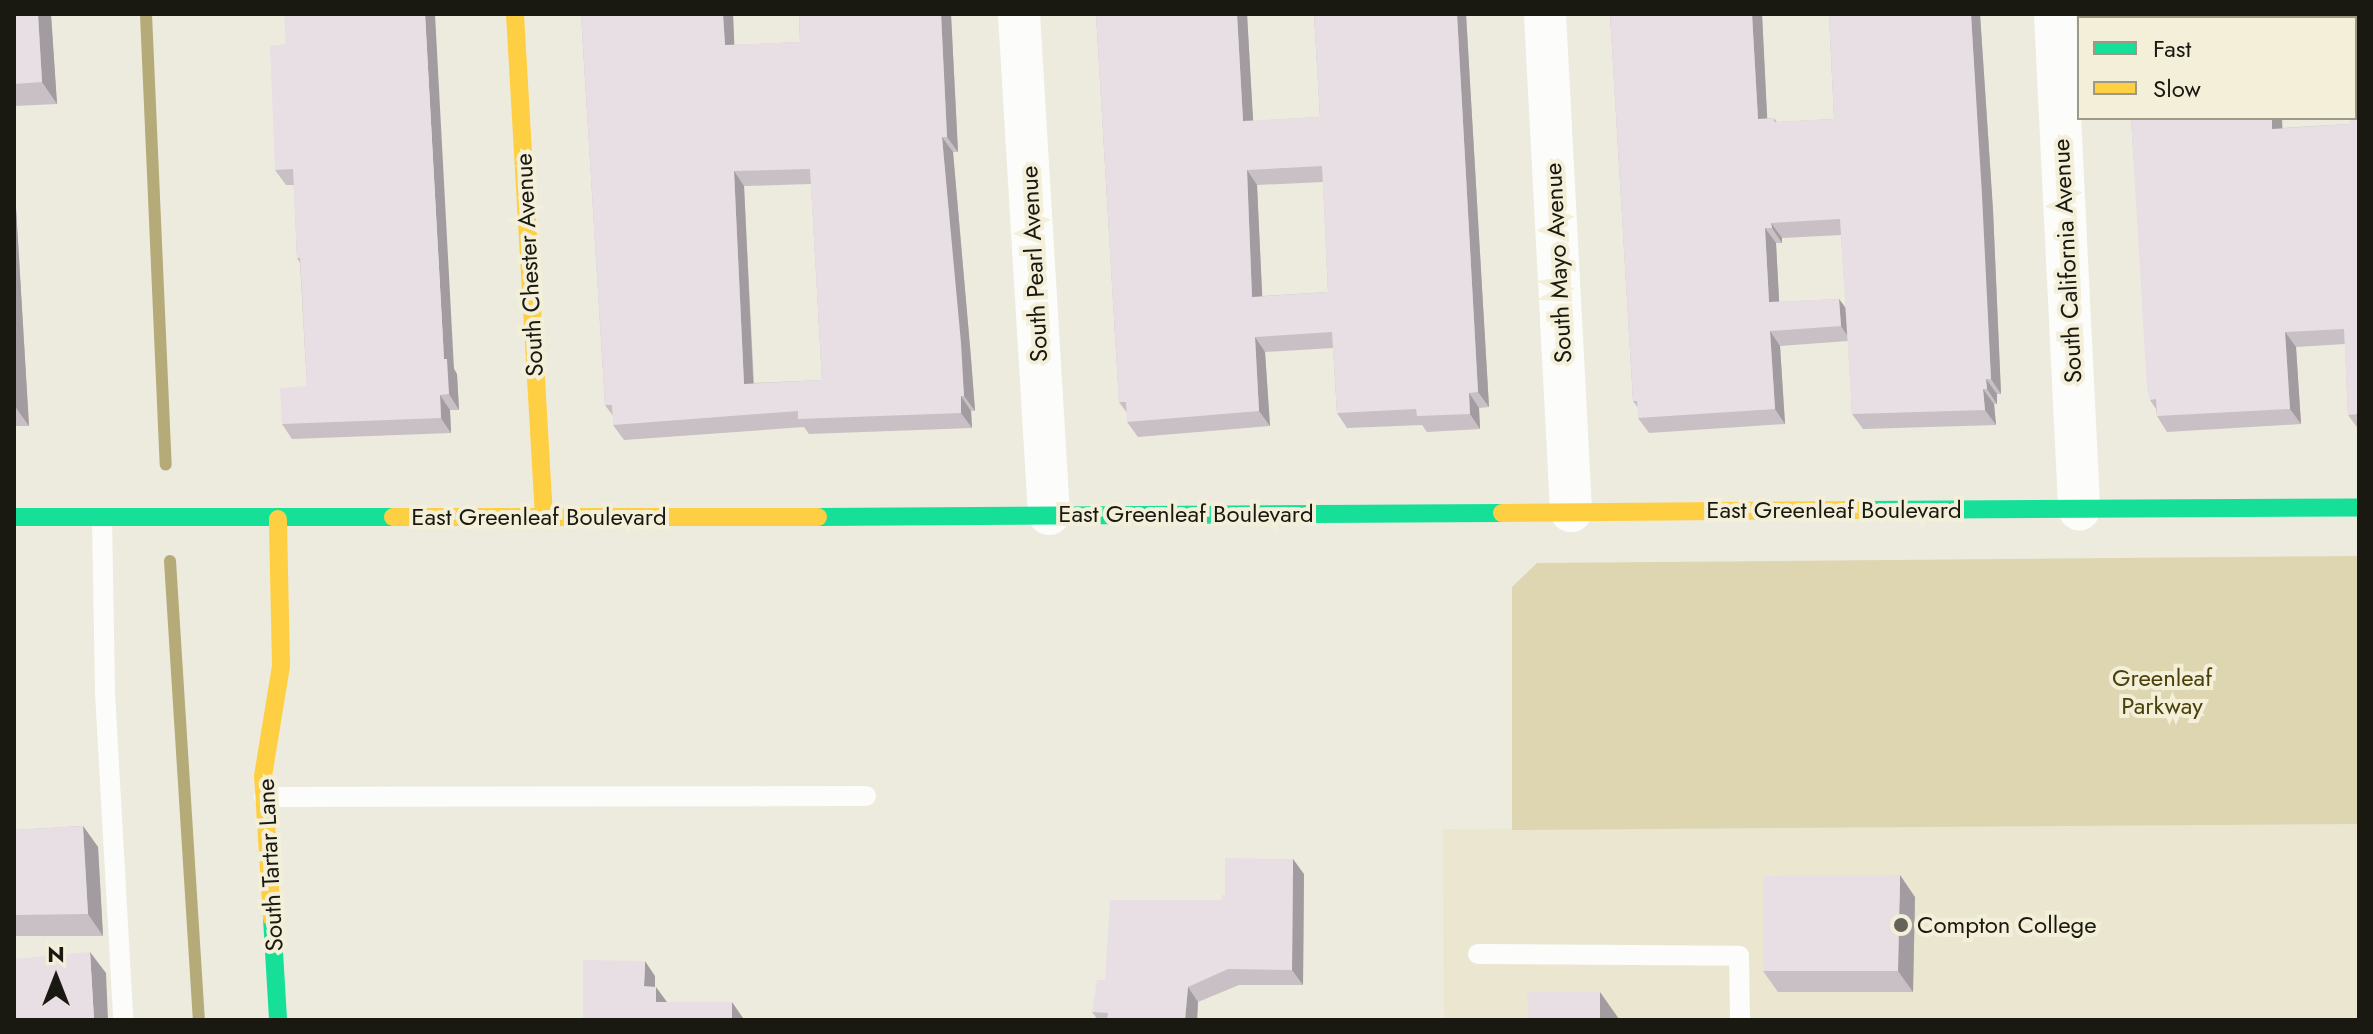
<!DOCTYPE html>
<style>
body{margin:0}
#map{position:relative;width:2373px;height:1034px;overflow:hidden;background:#edebde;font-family:Jost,sans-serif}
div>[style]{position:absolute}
.built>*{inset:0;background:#eae6d0}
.green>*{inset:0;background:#ded6b1}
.stream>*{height:12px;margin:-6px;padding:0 6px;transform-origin:6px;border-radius:6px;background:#b5ab79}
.lane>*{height:20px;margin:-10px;padding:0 10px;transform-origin:10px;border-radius:10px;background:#fcfcfa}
.street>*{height:42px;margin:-21px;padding:0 21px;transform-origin:21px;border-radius:21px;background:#fcfcfa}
.fast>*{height:18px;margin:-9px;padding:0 9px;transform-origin:9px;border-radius:9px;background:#16e098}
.slow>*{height:18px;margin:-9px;padding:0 9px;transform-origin:9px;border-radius:9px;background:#ffcf43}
.wall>*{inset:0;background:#c8c0c4}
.shaded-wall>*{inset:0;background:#a29ca0}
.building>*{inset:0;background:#e8dfe4}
.dots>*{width:22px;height:22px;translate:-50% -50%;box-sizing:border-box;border:4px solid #f3efd8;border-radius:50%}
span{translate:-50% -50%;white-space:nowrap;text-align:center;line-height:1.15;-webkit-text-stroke:8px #f3efd8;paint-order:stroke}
.street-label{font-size:24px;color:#1a1911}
.park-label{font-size:24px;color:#4a400a}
.poi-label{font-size:24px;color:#1a1911}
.left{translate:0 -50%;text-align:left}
.frame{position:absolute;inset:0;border:16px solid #1a1911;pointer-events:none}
.legend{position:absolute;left:2077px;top:16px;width:280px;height:104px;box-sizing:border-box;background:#f3efd8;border:2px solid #9c9988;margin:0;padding:10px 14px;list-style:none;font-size:24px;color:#1a1911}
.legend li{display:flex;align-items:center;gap:16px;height:40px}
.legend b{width:40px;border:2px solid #9c9988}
.north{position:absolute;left:16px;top:938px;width:80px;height:80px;-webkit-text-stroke:6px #f3efd8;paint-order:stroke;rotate:0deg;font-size:22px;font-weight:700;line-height:32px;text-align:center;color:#1a1911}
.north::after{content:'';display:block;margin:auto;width:28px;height:36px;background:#1a1911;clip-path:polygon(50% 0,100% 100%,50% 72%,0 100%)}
</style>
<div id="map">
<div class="built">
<div style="clip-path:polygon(2359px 824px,2359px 1020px,1444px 1020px,1443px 829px)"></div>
</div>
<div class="green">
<div style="clip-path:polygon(2359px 556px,2359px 824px,1512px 830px,1512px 587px,1537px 563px)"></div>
</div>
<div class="stream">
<div style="left:146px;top:14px;width:451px;rotate:87.5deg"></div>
<div style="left:170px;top:561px;width:460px;rotate:86.4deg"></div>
</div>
<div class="lane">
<div style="left:102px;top:518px;width:175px;rotate:89deg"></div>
<div style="left:105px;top:693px;width:327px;rotate:86.8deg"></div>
<div style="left:264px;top:797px;width:602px;rotate:-0.1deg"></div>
<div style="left:1478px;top:954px;width:261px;rotate:0.4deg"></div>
<div style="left:1739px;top:956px;width:64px;rotate:89.1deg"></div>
</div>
<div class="street">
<div style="left:1019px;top:14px;width:501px;rotate:86.57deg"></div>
<div style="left:1545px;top:14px;width:498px;rotate:87deg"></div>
<div style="left:2055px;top:14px;width:496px;rotate:87.2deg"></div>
</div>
<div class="fast">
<div style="left:1860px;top:510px;width:499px;rotate:-0.3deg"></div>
<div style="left:14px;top:517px;width:379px"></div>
<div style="left:818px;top:517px;width:684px;rotate:-0.34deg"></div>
<div style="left:272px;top:918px;width:102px;rotate:86.6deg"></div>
</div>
<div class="slow">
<div style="left:515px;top:14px;width:504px;rotate:86.7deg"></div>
<div style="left:1502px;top:513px;width:358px;rotate:-0.5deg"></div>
<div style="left:393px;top:517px;width:425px"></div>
<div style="left:272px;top:918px;width:142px;rotate:-93.6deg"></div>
<div style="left:263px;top:776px;width:111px;rotate:-80.7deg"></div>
<div style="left:281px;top:666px;width:147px;rotate:-91.2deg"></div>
</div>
<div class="wall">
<div style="clip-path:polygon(14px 14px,51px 14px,57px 104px,14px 106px)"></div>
<div style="clip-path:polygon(evenodd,581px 14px,733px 14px,734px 45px,800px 42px,799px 14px,951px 14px,958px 152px,953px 152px,971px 358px,975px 411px,971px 411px,972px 428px,809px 434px,804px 427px,624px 440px,613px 425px,613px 416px,605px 405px,581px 14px,811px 184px,822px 380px,754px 383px,744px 186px,811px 184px)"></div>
<div style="clip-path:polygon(evenodd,1096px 14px,1247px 14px,1253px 121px,1320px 117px,1314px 14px,1466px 14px,1489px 407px,1479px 408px,1480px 429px,1427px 432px,1422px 425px,1347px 428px,1337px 413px,1333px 348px,1265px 352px,1270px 426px,1138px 437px,1127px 422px,1127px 413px,1119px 402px,1096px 14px,1323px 182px,1328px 292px,1262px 296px,1257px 185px,1323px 182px)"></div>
<div style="clip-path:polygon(evenodd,1610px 14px,1762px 14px,1767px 118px,1774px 118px,1777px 122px,1834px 119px,1829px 14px,1980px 14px,1993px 210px,2001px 394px,1997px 394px,1997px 404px,1994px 404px,1996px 425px,1863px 429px,1852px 414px,1848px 341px,1780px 346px,1785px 424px,1649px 433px,1638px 418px,1638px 408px,1633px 401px,1610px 14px,1841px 235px,1846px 308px,1839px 299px,1779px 302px,1776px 243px,1782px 243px,1782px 238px,1841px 235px)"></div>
<div style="clip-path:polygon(2359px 14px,2359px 430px,2348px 415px,2345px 344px,2296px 347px,2301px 424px,2167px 432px,2157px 416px,2156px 409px,2150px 400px,2131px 118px,2282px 118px,2282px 128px,2350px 124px,2355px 18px)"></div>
<div style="clip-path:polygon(286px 44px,457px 374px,459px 410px,450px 410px,451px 433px,292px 439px,282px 424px,307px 386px,300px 263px,297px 258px,294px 185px,286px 185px,275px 170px)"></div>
<div style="clip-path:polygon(14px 174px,29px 426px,14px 426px)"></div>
<div style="clip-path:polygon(83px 826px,98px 847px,103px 936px,14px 936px,14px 830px)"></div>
<div style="clip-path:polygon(1304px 874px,1303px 985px,1239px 985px,1198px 1002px,1197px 1020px,1098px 1020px,1092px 1012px,1105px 980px,1222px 900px,1225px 895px)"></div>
<div style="clip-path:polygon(1915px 897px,1913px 992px,1778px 992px,1763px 971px)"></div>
</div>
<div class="shaded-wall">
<div style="clip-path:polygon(38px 14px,51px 14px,57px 104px,42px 82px)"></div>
<div style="clip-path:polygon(425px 14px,435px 14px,454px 369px,457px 374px,459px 410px,449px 394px,444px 359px)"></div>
<div style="clip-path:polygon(723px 14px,733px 14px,735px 60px,725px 45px)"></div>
<div style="clip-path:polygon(941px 14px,951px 14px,958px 152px,947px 137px)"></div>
<div style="clip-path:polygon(1237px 14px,1247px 14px,1254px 136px,1243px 121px)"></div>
<div style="clip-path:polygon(1457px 14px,1466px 14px,1489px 407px,1478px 392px)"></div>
<div style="clip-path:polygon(1752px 14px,1762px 14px,1768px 134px,1758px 119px)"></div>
<div style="clip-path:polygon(1971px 14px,1980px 14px,1993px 210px,2001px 394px,1991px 379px)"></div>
<div style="clip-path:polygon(2272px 118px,2282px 118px,2283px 144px,2272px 129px)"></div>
<div style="clip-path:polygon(942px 137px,953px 152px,971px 358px,975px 411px,964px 396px)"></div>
<div style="clip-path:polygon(1247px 170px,1257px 185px,1263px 312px,1252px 297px)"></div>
<div style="clip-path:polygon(734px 171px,744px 186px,754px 399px,744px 384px)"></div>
<div style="clip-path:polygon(14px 174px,29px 426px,14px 405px)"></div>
<div style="clip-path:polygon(1771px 223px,1782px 238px,1782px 243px,1772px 228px)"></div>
<div style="clip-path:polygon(1765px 228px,1776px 243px,1780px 317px,1769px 302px)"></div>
<div style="clip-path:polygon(1839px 299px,1850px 314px,1851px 341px,1841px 326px)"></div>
<div style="clip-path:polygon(1770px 331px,1780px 346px,1785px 424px,1775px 409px)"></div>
<div style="clip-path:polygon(2285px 332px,2296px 347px,2301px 424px,2290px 409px)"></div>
<div style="clip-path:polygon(1255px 337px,1265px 352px,1270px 426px,1259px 411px)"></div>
<div style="clip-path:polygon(1986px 379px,1997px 394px,1997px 404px,1987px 389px)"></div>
<div style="clip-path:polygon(1983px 389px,1994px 404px,1996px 425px,1985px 410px)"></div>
<div style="clip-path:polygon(1469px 393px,1479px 408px,1480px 429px,1470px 414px)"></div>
<div style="clip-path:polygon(440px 395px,450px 410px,451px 433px,441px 418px)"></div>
<div style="clip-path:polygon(961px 396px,971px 411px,972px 428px,961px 413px)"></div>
<div style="clip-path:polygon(83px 826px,98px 847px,103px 936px,88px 914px)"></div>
<div style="clip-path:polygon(1293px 859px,1304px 874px,1303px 985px,1292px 970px)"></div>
<div style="clip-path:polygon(1900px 875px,1915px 897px,1913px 992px,1898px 971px)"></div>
<div style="clip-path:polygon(90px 952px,106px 973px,108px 1020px,94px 1020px)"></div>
<div style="clip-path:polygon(645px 961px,655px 976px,655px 1001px,644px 986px)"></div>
<div style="clip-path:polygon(656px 987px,667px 1002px,656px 1002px)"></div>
<div style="clip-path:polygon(1188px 987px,1198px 1002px,1197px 1020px,1185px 1020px)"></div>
<div style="clip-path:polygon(1600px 992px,1619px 1019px,1619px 1020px,1600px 1020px)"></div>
<div style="clip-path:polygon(732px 1002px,743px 1018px,743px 1020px,732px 1020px)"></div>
</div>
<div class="building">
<div style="clip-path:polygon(14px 14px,38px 14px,42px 82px,14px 84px)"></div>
<div style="clip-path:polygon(284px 14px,425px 14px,444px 359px,447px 359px,449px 394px,440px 395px,441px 418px,282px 424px,280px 388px,307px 386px,300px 258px,297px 258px,293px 169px,275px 170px,270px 46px,286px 44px)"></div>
<div style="clip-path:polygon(evenodd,581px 14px,723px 14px,725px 45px,800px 42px,799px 14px,941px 14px,947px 137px,942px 137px,961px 343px,964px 396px,961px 396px,961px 413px,798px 419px,798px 411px,613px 425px,612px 405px,605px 405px,581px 14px,810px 169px,822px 380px,744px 384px,734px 171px,810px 169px)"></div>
<div style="clip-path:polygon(evenodd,1096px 14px,1237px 14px,1243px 121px,1320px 117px,1314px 14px,1457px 14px,1478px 392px,1469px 393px,1470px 414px,1417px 416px,1416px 409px,1337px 413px,1332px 332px,1255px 337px,1259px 411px,1127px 422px,1126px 402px,1119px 402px,1096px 14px,1322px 166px,1328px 292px,1252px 297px,1247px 170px,1322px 166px)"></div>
<div style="clip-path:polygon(1610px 14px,1752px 14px,1758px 119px,1774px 118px,1774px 122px,1834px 119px,1829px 14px,1971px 14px,1982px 195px,1991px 379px,1986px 379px,1987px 389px,1983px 389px,1985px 410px,1852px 414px,1840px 219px,1771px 223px,1772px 228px,1765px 228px,1769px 302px,1839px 299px,1841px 326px,1770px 331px,1775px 409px,1638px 418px,1637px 401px,1633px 401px)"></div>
<div style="clip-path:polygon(2125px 14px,2359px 14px,2359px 414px,2348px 415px,2344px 329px,2285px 332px,2290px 409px,2157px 416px,2156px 399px,2150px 400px,2147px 389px,2131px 118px,2272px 118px,2272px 129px,2350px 124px,2350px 118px,2355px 118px,2355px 18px,2126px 18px)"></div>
<div style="clip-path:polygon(83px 826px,88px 914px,14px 915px,14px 830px)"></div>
<div style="clip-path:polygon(1225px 858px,1293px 859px,1292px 970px,1228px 969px,1188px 987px,1185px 1020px,1117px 1020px,1107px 1019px,1108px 1013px,1092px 1012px,1097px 980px,1105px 980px,1110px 900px,1222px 900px,1222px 895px,1225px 895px)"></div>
<div style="clip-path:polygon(1900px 875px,1898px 971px,1763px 971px,1763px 876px)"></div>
<div style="clip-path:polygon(90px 952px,94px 1020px,14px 1020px,14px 959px)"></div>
<div style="clip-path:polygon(583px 960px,645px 961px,644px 986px,656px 987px,656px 1002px,732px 1002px,732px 1020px,583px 1020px)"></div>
<div style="clip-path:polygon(1527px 992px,1600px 992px,1600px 1020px,1528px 1020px)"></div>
</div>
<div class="dots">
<div style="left:1901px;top:925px;background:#646259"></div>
</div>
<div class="street-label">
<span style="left:2067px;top:261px;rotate:-93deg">South California Avenue</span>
<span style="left:1558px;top:263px;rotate:-93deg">South Mayo Avenue</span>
<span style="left:1034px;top:264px;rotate:-93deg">South Pearl Avenue</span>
<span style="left:529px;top:265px;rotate:-93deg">South Chester Avenue</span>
<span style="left:1834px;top:510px">East Greenleaf Boulevard</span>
<span style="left:1186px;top:514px">East Greenleaf Boulevard</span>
<span style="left:539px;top:517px">East Greenleaf Boulevard</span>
<span style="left:270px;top:865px;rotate:-93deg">South Tartar Lane</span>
</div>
<div class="park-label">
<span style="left:2162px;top:692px">Greenleaf<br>Parkway</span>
</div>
<div class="poi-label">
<span class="left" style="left:1917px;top:925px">Compton College</span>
</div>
<div class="frame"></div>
<ul class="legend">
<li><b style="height:10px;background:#16e098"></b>Fast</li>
<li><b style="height:10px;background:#ffcf43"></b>Slow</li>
</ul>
<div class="north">N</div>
</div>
